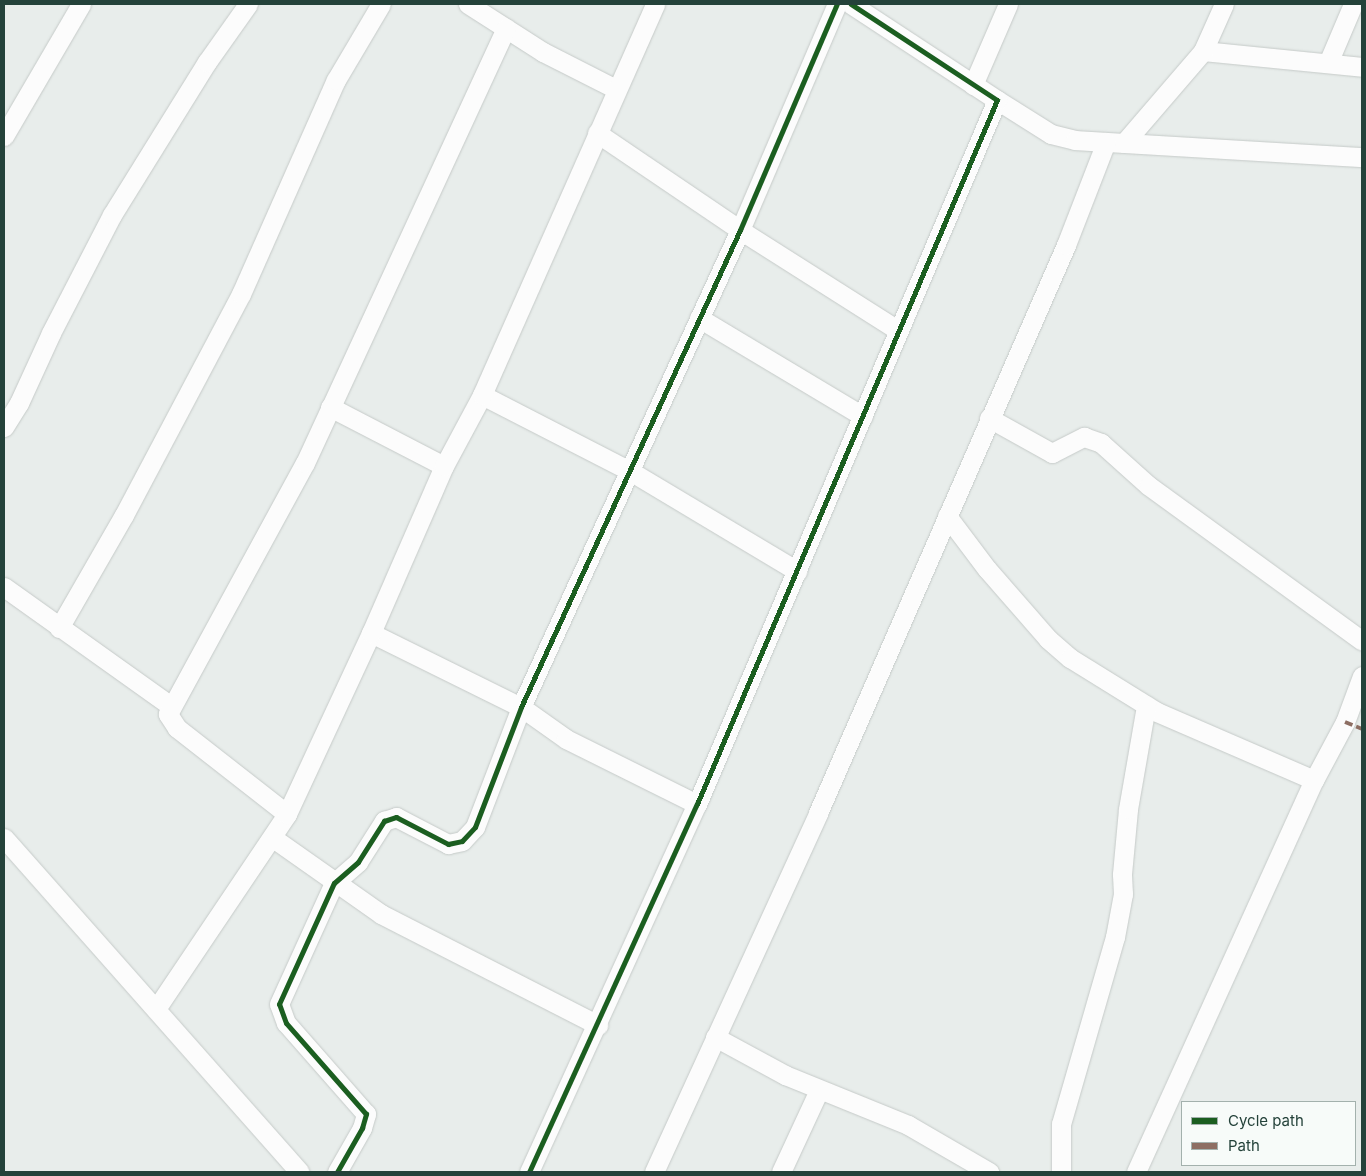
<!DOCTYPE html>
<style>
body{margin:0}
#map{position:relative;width:1366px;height:1176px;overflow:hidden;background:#e8edeb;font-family:Inter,sans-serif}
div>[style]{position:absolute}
.roads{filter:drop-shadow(0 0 1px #c5cac8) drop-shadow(0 0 1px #c5cac8)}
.minor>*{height:19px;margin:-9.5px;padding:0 9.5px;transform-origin:9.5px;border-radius:9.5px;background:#fcfcfc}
.quiet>*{height:4px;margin-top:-2px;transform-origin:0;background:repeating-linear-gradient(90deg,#8d6e63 0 8px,transparent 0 12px)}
.cycleway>*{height:5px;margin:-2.5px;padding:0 2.5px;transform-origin:2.5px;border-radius:2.5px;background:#1b5e20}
span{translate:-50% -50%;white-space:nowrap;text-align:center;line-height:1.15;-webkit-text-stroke:4px #f7fbf9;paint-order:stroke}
.frame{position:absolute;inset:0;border:5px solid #24423a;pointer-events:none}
.legend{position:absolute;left:1181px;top:1101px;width:175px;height:65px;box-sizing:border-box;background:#f7fbf9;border:1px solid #a3b1ad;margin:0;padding:6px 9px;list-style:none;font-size:15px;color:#24423a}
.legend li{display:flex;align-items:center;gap:10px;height:25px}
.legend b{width:25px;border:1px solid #a3b1ad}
</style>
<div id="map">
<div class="roads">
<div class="minor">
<div style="left:468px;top:4px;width:89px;rotate:32.6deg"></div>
<div style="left:543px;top:52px;width:82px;rotate:26.9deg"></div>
<div style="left:1203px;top:51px;width:160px;rotate:5.7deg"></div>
<div style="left:1328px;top:63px;width:64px;rotate:-67deg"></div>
<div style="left:973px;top:85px;width:88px;rotate:-66.6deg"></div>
<div style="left:997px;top:100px;width:64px;rotate:32.2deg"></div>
<div style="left:1051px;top:134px;width:25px;rotate:14deg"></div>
<div style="left:1075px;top:140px;width:288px;rotate:3.4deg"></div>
<div style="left:597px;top:133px;width:173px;rotate:34.1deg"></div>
<div style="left:740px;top:230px;width:188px;rotate:32.4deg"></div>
<div style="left:4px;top:136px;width:153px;rotate:-59.7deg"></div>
<div style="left:1124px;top:143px;width:121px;rotate:-49.3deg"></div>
<div style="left:1203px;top:51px;width:51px;rotate:-65.9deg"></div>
<div style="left:699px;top:318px;width:191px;rotate:30.9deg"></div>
<div style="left:482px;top:395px;width:166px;rotate:27.2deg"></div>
<div style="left:630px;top:471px;width:195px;rotate:30.9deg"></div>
<div style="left:330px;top:407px;width:128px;rotate:27.4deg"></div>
<div style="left:989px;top:418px;width:72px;rotate:29.1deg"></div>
<div style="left:1052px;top:453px;width:36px;rotate:-27deg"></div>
<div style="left:1084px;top:437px;width:18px;rotate:19deg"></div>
<div style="left:1101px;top:443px;width:64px;rotate:41.9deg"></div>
<div style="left:1149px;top:486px;width:263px;rotate:36deg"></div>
<div style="left:4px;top:427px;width:28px;rotate:-58deg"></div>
<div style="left:19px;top:403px;width:77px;rotate:-65.4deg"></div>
<div style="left:51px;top:333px;width:133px;rotate:-62.7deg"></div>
<div style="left:112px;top:215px;width:180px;rotate:-58.2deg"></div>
<div style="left:207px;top:62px;width:71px;rotate:-54.7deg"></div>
<div style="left:947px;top:516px;width:66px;rotate:53deg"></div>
<div style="left:987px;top:569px;width:93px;rotate:48.9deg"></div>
<div style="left:1048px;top:639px;width:29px;rotate:41deg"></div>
<div style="left:1070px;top:658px;width:102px;rotate:31.8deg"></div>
<div style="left:1157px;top:712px;width:171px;rotate:23.4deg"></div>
<div style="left:4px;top:587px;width:205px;rotate:35.5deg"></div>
<div style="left:59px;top:628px;width:130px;rotate:-60.1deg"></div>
<div style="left:124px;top:515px;width:250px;rotate:-62.1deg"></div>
<div style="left:241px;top:294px;width:234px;rotate:-66.1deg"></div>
<div style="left:336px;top:80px;width:88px;rotate:-59.4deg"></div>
<div style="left:371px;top:633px;width:167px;rotate:26.3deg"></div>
<div style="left:521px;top:707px;width:55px;rotate:35.4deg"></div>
<div style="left:566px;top:739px;width:146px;rotate:26.4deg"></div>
<div style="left:287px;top:814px;width:140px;rotate:-142deg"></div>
<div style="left:177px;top:728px;width:17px;rotate:-123deg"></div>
<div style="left:168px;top:714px;width:286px;rotate:-61.4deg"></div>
<div style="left:305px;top:463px;width:479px;rotate:-65.2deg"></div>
<div style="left:4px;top:838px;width:446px;rotate:48.5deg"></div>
<div style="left:273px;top:838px;width:132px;rotate:35.1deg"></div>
<div style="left:381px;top:914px;width:244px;rotate:27.1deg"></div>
<div style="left:156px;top:1009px;width:235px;rotate:-56.1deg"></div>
<div style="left:287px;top:814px;width:200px;rotate:-65.1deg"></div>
<div style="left:371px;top:633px;width:182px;rotate:-66.4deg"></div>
<div style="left:444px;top:466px;width:81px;rotate:-61.8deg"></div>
<div style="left:482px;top:395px;width:428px;rotate:-66.1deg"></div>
<div style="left:715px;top:1037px;width:80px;rotate:28.5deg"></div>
<div style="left:785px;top:1075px;width:133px;rotate:22.1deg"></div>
<div style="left:908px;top:1125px;width:94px;rotate:30.1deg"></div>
<div style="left:337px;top:1172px;width:51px;rotate:-60.4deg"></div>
<div style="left:362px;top:1128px;width:15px;rotate:-74deg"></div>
<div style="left:366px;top:1114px;width:121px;rotate:-131.3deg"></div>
<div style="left:286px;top:1023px;width:20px;rotate:-110deg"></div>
<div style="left:279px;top:1004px;width:133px;rotate:-65.6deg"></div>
<div style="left:334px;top:883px;width:32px;rotate:-41deg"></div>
<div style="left:358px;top:862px;width:49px;rotate:-57.6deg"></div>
<div style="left:384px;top:821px;width:13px;rotate:-18deg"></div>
<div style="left:396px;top:817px;width:59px;rotate:27.4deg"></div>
<div style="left:448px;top:844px;width:14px;rotate:-12deg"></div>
<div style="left:462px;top:841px;width:19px;rotate:-47deg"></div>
<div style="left:475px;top:827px;width:129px;rotate:-69deg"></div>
<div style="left:521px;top:707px;width:525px;rotate:-65.34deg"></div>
<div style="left:740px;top:230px;width:246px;rotate:-66.8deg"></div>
<div style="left:529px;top:1172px;width:405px;rotate:-65.5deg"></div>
<div style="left:697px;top:804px;width:765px;rotate:-66.92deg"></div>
<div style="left:997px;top:100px;width:175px;rotate:-146.7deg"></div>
<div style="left:654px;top:1172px;width:395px;rotate:-65.4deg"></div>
<div style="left:818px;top:813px;width:620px;rotate:-66.41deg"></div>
<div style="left:1066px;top:245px;width:110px;rotate:-68.8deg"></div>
<div style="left:781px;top:1172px;width:90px;rotate:-65.1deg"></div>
<div style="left:1061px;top:1172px;width:48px;rotate:-90deg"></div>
<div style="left:1061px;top:1124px;width:195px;rotate:-73.9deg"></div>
<div style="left:1115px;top:937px;width:44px;rotate:-79.5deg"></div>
<div style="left:1123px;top:894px;width:20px;rotate:-93deg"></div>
<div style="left:1122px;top:874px;width:65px;rotate:-84.7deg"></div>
<div style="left:1128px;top:809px;width:105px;rotate:-80.1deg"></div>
<div style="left:1136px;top:1172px;width:431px;rotate:-65.6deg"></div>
<div style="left:1314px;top:780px;width:66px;rotate:-61.9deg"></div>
<div style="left:1345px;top:722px;width:49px;rotate:-69.7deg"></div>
</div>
</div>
<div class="quiet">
<div style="left:1345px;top:722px;width:18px;rotate:22deg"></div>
</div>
<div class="cycleway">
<div style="left:337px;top:1172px;width:51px;rotate:-60.4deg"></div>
<div style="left:362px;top:1128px;width:15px;rotate:-74deg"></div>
<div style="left:366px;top:1114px;width:121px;rotate:-131.3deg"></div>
<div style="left:286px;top:1023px;width:20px;rotate:-110deg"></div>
<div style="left:279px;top:1004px;width:133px;rotate:-65.6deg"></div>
<div style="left:334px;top:883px;width:32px;rotate:-41deg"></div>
<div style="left:358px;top:862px;width:49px;rotate:-57.6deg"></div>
<div style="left:384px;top:821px;width:13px;rotate:-18deg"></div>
<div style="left:396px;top:817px;width:59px;rotate:27.4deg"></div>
<div style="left:448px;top:844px;width:14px;rotate:-12deg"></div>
<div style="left:462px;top:841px;width:19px;rotate:-47deg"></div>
<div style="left:475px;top:827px;width:129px;rotate:-69deg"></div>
<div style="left:521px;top:707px;width:525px;rotate:-65.34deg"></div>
<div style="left:740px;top:230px;width:246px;rotate:-66.8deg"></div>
<div style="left:529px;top:1172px;width:405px;rotate:-65.5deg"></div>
<div style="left:697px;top:804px;width:765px;rotate:-66.92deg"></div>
<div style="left:997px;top:100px;width:175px;rotate:-146.7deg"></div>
</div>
<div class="frame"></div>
<ul class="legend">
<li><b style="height:6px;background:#1b5e20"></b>Cycle path</li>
<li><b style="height:6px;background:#8d6e63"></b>Path</li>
</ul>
</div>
